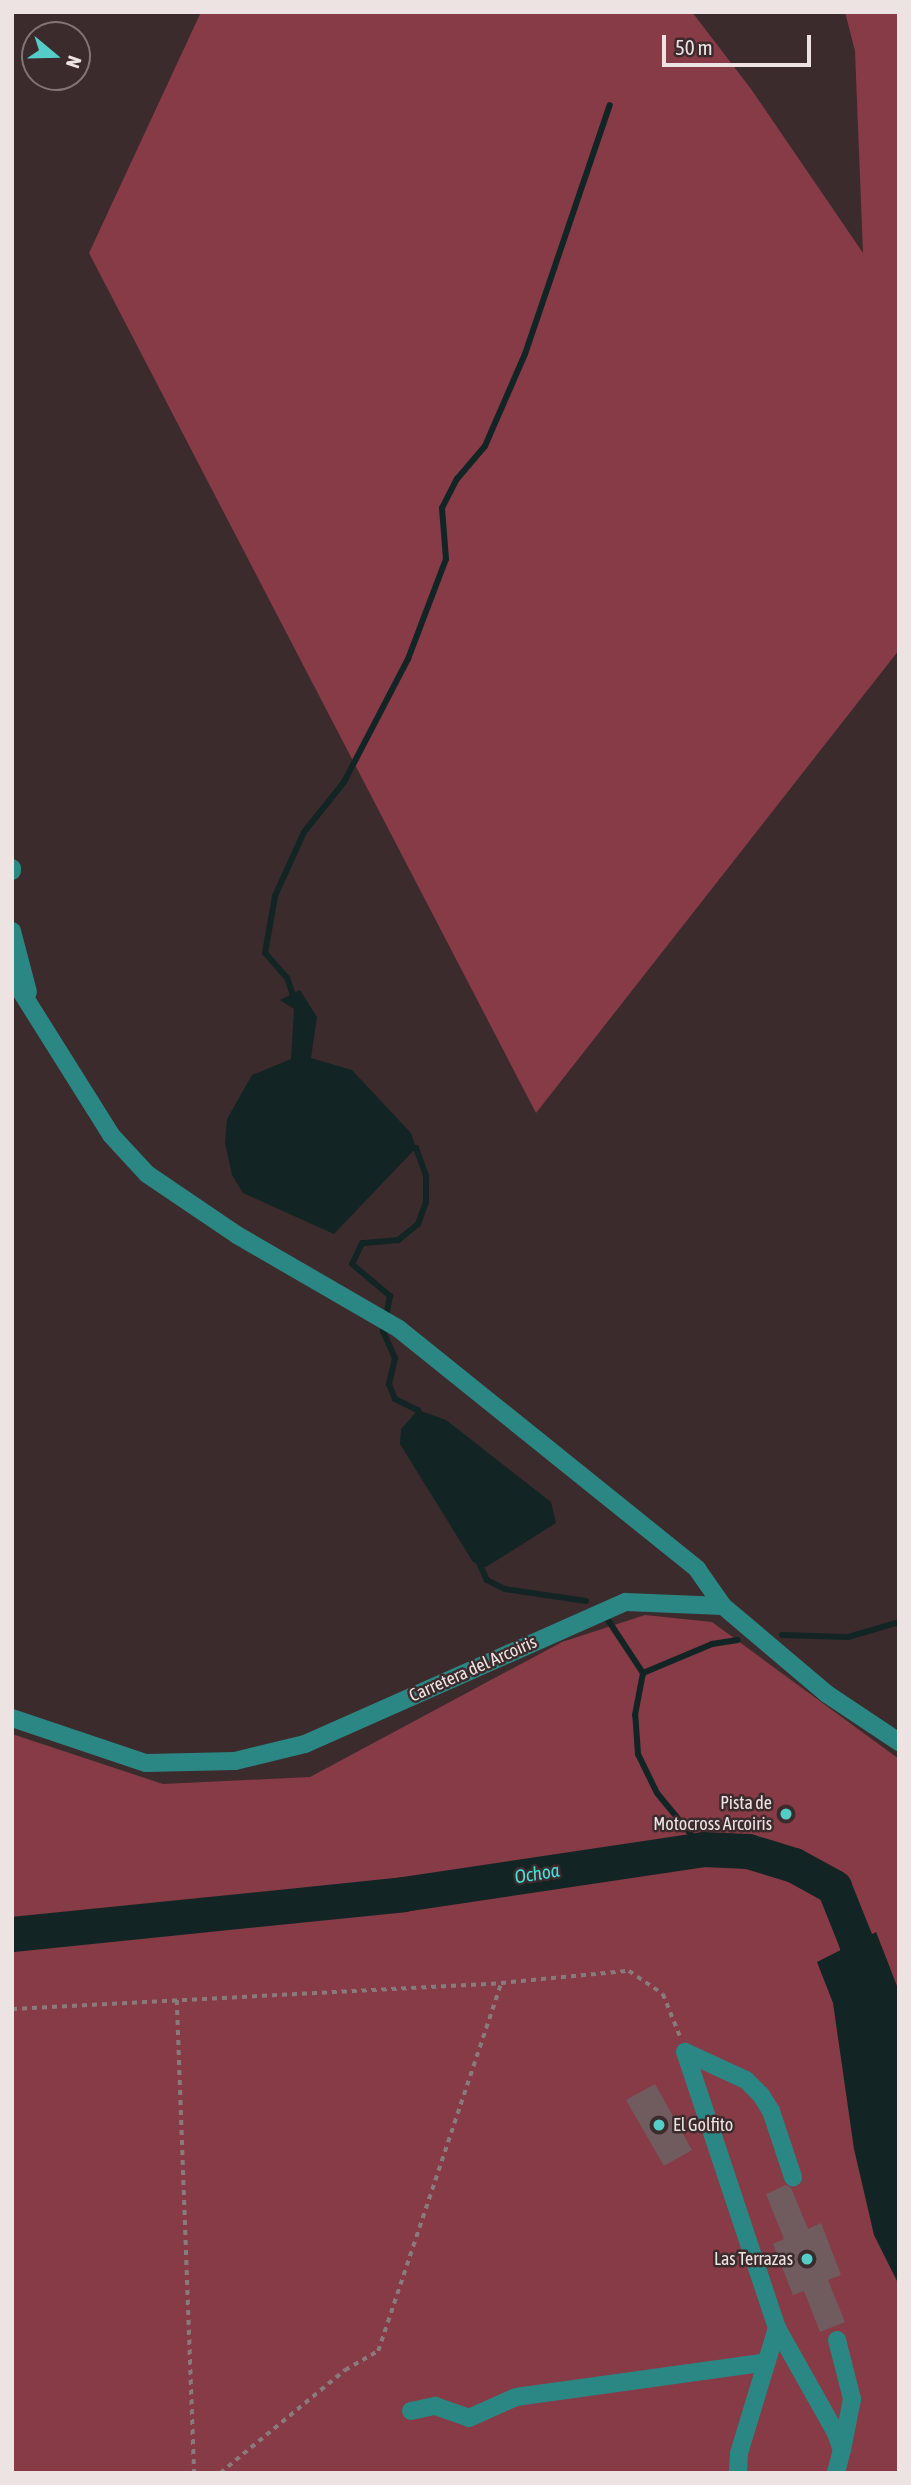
<!DOCTYPE html>
<style>
body{margin:0}
#map{position:relative;width:911px;height:2485px;overflow:hidden;background:#3c2b2c;font-family:"Asap Condensed",sans-serif}
div>[style]{position:absolute}
.green>*{inset:0;background:#863b46}
.water>*{inset:0;background:#122524}
.stream>*{height:6px;margin:-3px;padding:0 3px;transform-origin:3px;border-radius:3px;background:#122524}
.river>*{height:35px;margin:-17.5px;padding:0 17.5px;transform-origin:17.5px;border-radius:17.5px;background:#122524}
.building>*{inset:0;background:#705c5e}
.path>*{height:3.5px;margin-top:-1.75px;transform-origin:0;background:repeating-linear-gradient(90deg,#897b7c 0 5px,transparent 0 10px)}
.minor>*{height:18px;margin:-9px;padding:0 9px;transform-origin:9px;border-radius:9px;background:#2b8784}
.dots>*{width:19px;height:19px;translate:-50% -50%;box-sizing:border-box;border:4px solid #3c2b2c;border-radius:50%}
span{translate:-50% -50%;white-space:nowrap;text-align:center;line-height:1.15;-webkit-text-stroke:5px #3c2b2c;paint-order:stroke}
.street-label{font-size:18px;color:#eee3e3}
.poi-label{font-size:18px;color:#eee3e3}
.right{translate:-100% -50%;text-align:right}
.left{translate:0 -50%;text-align:left}
.water-label{font-size:19px;color:#46e1dc;font-style:italic}
.frame{position:absolute;inset:0;border:14px solid #eee3e3;pointer-events:none}
.north{position:absolute;left:21px;top:21px;width:70px;height:70px;box-sizing:border-box;background:#3c2b2c;border:2px solid #837575;border-radius:50%;rotate:109deg;font-size:19px;font-weight:700;line-height:28px;text-align:center;color:#eee3e3}
.north::after{content:'';display:block;margin:auto;width:24px;height:32px;background:#54cdc8;clip-path:polygon(50% 0,100% 100%,50% 72%,0 100%)}
.scale{position:absolute;left:662px;top:35px;width:149px;height:32px;box-sizing:border-box;border:4px solid #eee3e3;border-top:0;padding-left:9px;font-size:21px;line-height:24px;white-space:nowrap;color:#eee3e3;-webkit-text-stroke:5px #3c2b2c;paint-order:stroke}
</style>
<div id="map">
<div class="green">
<div style="clip-path:polygon(201px 12px,692px 12px,751px 89px,863px 253px,855px 51px,845px 12px,899px 12px,899px 650px,536px 1113px,89px 253px)"></div>
<div style="clip-path:polygon(645px 1615px,712px 1622px,899px 1759px,899px 2473px,12px 2473px,12px 1734px,163px 1784px,310px 1777px,562px 1642px)"></div>
</div>
<div class="water">
<div style="clip-path:polygon(300px 990px,317px 1017px,311px 1058px,352px 1070px,411px 1133px,416px 1148px,334px 1234px,243px 1193px,232px 1175px,225px 1143px,227px 1119px,252px 1075px,291px 1059px,294px 1009px,280px 1000px)"></div>
<div style="clip-path:polygon(418px 1410px,446px 1420px,551px 1502px,556px 1523px,486px 1567px,473px 1562px,400px 1444px,401px 1429px)"></div>
<div style="clip-path:polygon(876px 1932px,899px 1991px,899px 2285px,874px 2235px,854px 2149px,833px 2003px,817px 1962px)"></div>
</div>
<div class="stream">
<div style="left:294px;top:998px;width:21px;rotate:-109deg"></div>
<div style="left:287px;top:978px;width:33px;rotate:-131deg"></div>
<div style="left:265px;top:953px;width:58px;rotate:-80deg"></div>
<div style="left:275px;top:896px;width:70px;rotate:-65.6deg"></div>
<div style="left:304px;top:832px;width:64px;rotate:-51.3deg"></div>
<div style="left:344px;top:782px;width:139px;rotate:-62.5deg"></div>
<div style="left:408px;top:659px;width:107px;rotate:-69.2deg"></div>
<div style="left:446px;top:559px;width:51px;rotate:-94.5deg"></div>
<div style="left:442px;top:508px;width:33px;rotate:-63deg"></div>
<div style="left:457px;top:479px;width:43px;rotate:-49.7deg"></div>
<div style="left:485px;top:446px;width:100px;rotate:-66.5deg"></div>
<div style="left:525px;top:354px;width:263px;rotate:-71.2deg"></div>
<div style="left:408px;top:1148px;width:8px"></div>
<div style="left:416px;top:1148px;width:30px;rotate:70deg"></div>
<div style="left:426px;top:1176px;width:26px;rotate:90deg"></div>
<div style="left:426px;top:1202px;width:23px;rotate:110deg"></div>
<div style="left:418px;top:1224px;width:26px;rotate:141deg"></div>
<div style="left:398px;top:1240px;width:36px;rotate:175deg"></div>
<div style="left:362px;top:1243px;width:23px;rotate:115deg"></div>
<div style="left:352px;top:1264px;width:50px;rotate:40.1deg"></div>
<div style="left:390px;top:1296px;width:36px;rotate:101deg"></div>
<div style="left:383px;top:1331px;width:30px;rotate:66deg"></div>
<div style="left:395px;top:1358px;width:27px;rotate:103deg"></div>
<div style="left:389px;top:1384px;width:16px;rotate:68deg"></div>
<div style="left:395px;top:1399px;width:25px;rotate:26deg"></div>
<div style="left:418px;top:1410px;width:9px;rotate:69deg"></div>
<div style="left:477px;top:1558px;width:24px;rotate:66deg"></div>
<div style="left:487px;top:1580px;width:20px;rotate:27deg"></div>
<div style="left:505px;top:1589px;width:82px;rotate:8.4deg"></div>
<div style="left:608px;top:1620px;width:64px;rotate:56.6deg"></div>
<div style="left:782px;top:1635px;width:66px;rotate:1.7deg"></div>
<div style="left:848px;top:1637px;width:53px;rotate:-16.4deg"></div>
<div style="left:703px;top:1849px;width:72px;rotate:-129.4deg"></div>
<div style="left:657px;top:1793px;width:43px;rotate:-116deg"></div>
<div style="left:638px;top:1754px;width:39px;rotate:-94deg"></div>
<div style="left:635px;top:1715px;width:43px;rotate:-79.2deg"></div>
<div style="left:643px;top:1673px;width:75px;rotate:-22.8deg"></div>
<div style="left:712px;top:1644px;width:26px;rotate:-9deg"></div>
</div>
<div class="river">
<div style="left:12px;top:1934px;width:393px;rotate:-5.8deg"></div>
<div style="left:403px;top:1894px;width:303px;rotate:-8.5deg"></div>
<div style="left:703px;top:1849px;width:45px;rotate:2.5deg"></div>
<div style="left:748px;top:1851px;width:48px;rotate:16.9deg"></div>
<div style="left:794px;top:1865px;width:46px;rotate:28.8deg"></div>
<div style="left:834px;top:1887px;width:59px;rotate:68.2deg"></div>
<div style="left:856px;top:1942px;width:47px;rotate:76.6deg"></div>
</div>
<div class="building">
<div style="clip-path:polygon(655px 2084px,692px 2150px,664px 2166px,626px 2100px)"></div>
<div style="clip-path:polygon(786px 2185px,791px 2188px,808px 2229px,821px 2223px,841px 2275px,828px 2280px,845px 2322px,820px 2332px,804px 2291px,793px 2295px,773px 2244px,784px 2239px,766px 2194px)"></div>
</div>
<div class="path">
<div style="left:177px;top:2000px;width:473px;rotate:87.9deg"></div>
<div style="left:12px;top:2009px;width:490px;rotate:-3deg"></div>
<div style="left:501px;top:1983px;width:129px;rotate:-5.4deg"></div>
<div style="left:629px;top:1971px;width:41px;rotate:34.1deg"></div>
<div style="left:663px;top:1994px;width:45px;rotate:68deg"></div>
<div style="left:220px;top:2473px;width:162px;rotate:-39.5deg"></div>
<div style="left:345px;top:2370px;width:38px;rotate:-30deg"></div>
<div style="left:378px;top:2351px;width:388px;rotate:-71.5deg"></div>
</div>
<div class="minor">
<div style="left:12px;top:868px;width:3px;rotate:90deg"></div>
<div style="left:12px;top:931px;width:63px;rotate:75.3deg"></div>
<div style="left:12px;top:977px;width:186px;rotate:57.9deg"></div>
<div style="left:111px;top:1135px;width:53px;rotate:47.3deg"></div>
<div style="left:147px;top:1174px;width:109px;rotate:34.1deg"></div>
<div style="left:237px;top:1235px;width:187px;rotate:30.1deg"></div>
<div style="left:399px;top:1329px;width:383px;rotate:38.8deg"></div>
<div style="left:697px;top:1569px;width:45px;rotate:54.9deg"></div>
<div style="left:12px;top:1718px;width:141px;rotate:18.6deg"></div>
<div style="left:146px;top:1763px;width:89px;rotate:-1.3deg"></div>
<div style="left:235px;top:1761px;width:72px;rotate:-13.7deg"></div>
<div style="left:305px;top:1744px;width:351px;rotate:-23.9deg"></div>
<div style="left:626px;top:1602px;width:97px;rotate:2.4deg"></div>
<div style="left:723px;top:1606px;width:136px;rotate:40.2deg"></div>
<div style="left:827px;top:1694px;width:87px;rotate:33.7deg"></div>
<div style="left:777px;top:2328px;width:291px;rotate:-108.4deg"></div>
<div style="left:685px;top:2052px;width:67px;rotate:24.7deg"></div>
<div style="left:746px;top:2080px;width:21px;rotate:45deg"></div>
<div style="left:761px;top:2095px;width:19px;rotate:58deg"></div>
<div style="left:771px;top:2111px;width:70px;rotate:71.6deg"></div>
<div style="left:837px;top:2340px;width:61px;rotate:75.7deg"></div>
<div style="left:852px;top:2399px;width:52px;rotate:101.1deg"></div>
<div style="left:411px;top:2411px;width:25px;rotate:-12deg"></div>
<div style="left:435px;top:2406px;width:36px;rotate:19deg"></div>
<div style="left:469px;top:2418px;width:51px;rotate:-24.1deg"></div>
<div style="left:516px;top:2397px;width:253px;rotate:-7.9deg"></div>
<div style="left:738px;top:2473px;width:20px;rotate:-87deg"></div>
<div style="left:739px;top:2453px;width:131px;rotate:-73.1deg"></div>
<div style="left:777px;top:2328px;width:120px;rotate:60.7deg"></div>
<div style="left:836px;top:2433px;width:18px;rotate:71deg"></div>
<div style="left:842px;top:2450px;width:24px;rotate:105deg"></div>
</div>
<div class="dots">
<div style="left:786px;top:1814px;background:#54cdc8"></div>
<div style="left:659px;top:2125px;background:#54cdc8"></div>
<div style="left:807px;top:2259px;background:#54cdc8"></div>
</div>
<div class="street-label">
<span style="left:473px;top:1669px;rotate:-24deg">Carretera del Arcoiris</span>
</div>
<div class="poi-label">
<span class="right" style="left:772px;top:1814px">Pista de<br>Motocross Arcoiris</span>
<span class="left" style="left:673px;top:2125px">El Golfito</span>
<span class="right" style="left:793px;top:2259px">Las Terrazas</span>
</div>
<div class="water-label">
<span style="left:537px;top:1874px;rotate:-9deg">Ochoa</span>
</div>
<div class="frame"></div>
<div class="north">N</div>
<div class="scale">50 m</div>
</div>
